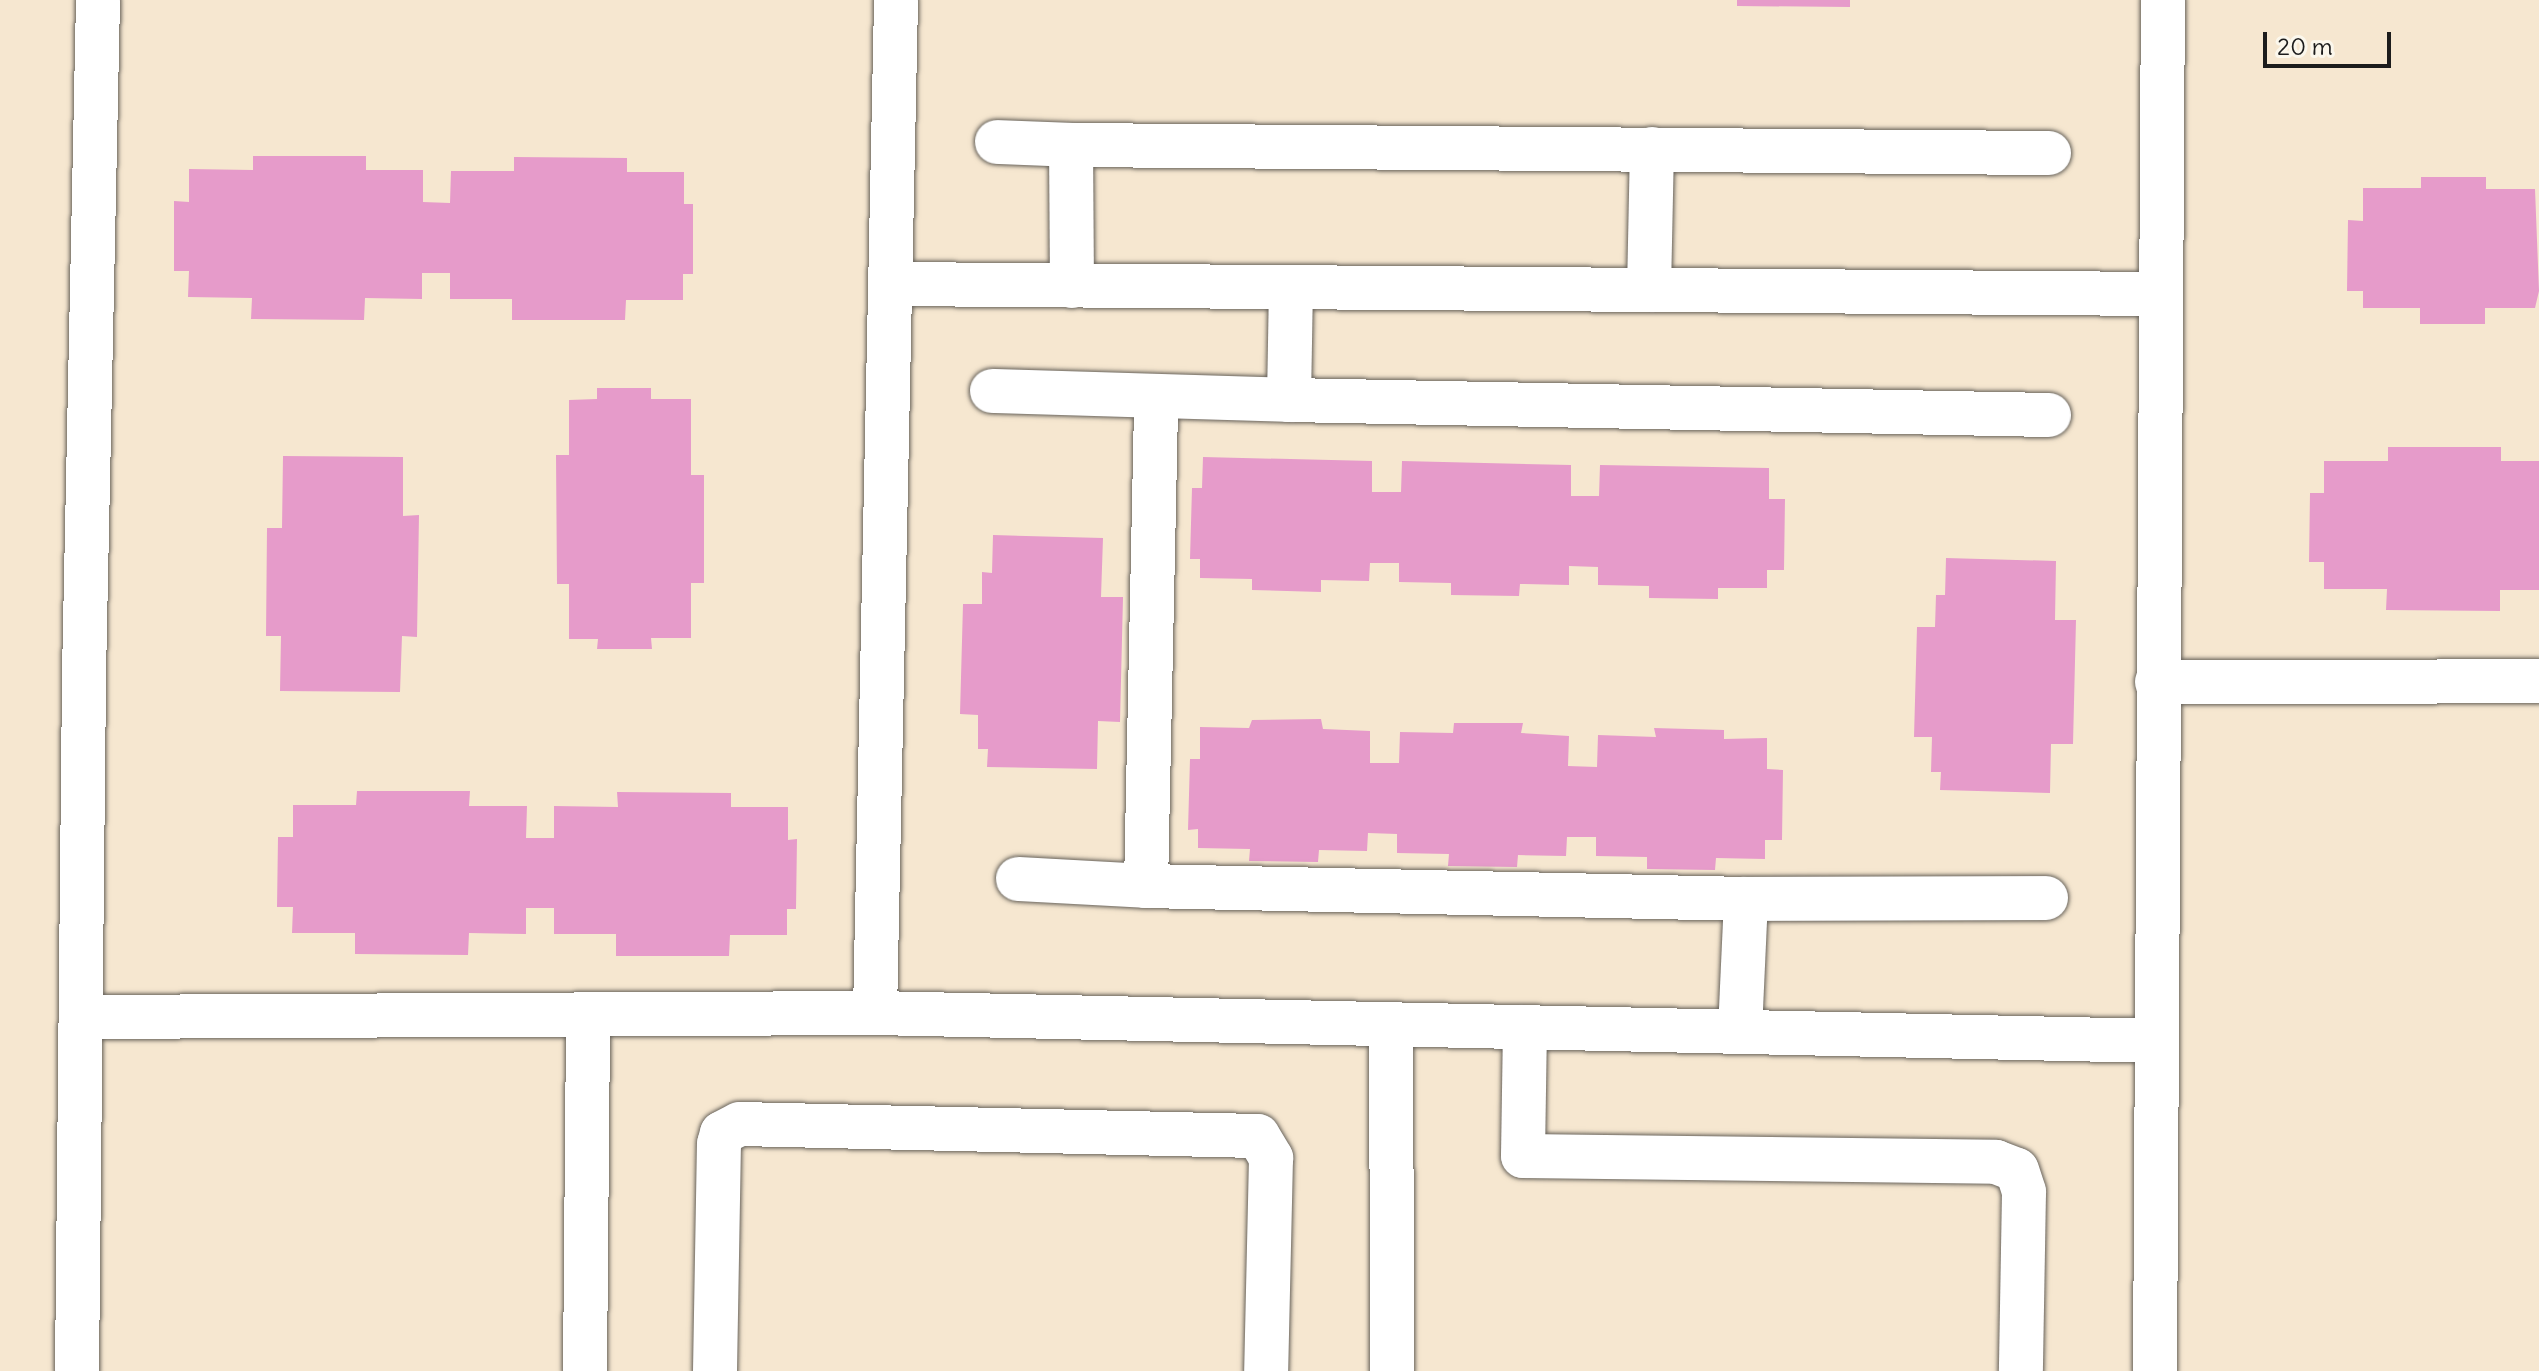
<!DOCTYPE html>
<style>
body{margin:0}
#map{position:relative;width:2539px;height:1371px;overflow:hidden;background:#f6e7d0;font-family:Delius,sans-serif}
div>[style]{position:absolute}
.building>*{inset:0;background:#e69bca}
.roads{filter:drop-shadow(0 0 2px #68635b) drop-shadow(0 0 2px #68635b)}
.minor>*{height:44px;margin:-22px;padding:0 22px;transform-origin:22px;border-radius:22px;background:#fff}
span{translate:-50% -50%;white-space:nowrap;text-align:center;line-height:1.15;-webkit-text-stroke:7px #fbf7ec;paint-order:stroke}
.scale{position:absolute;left:2263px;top:32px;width:128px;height:36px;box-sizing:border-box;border:4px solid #1c1c1c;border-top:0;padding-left:10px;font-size:24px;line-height:28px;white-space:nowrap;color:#1c1c1c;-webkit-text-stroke:6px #fbf7ec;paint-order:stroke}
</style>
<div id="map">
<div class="building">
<div style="clip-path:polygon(1737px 0,1850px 0,1850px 7px,1737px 6px)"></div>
<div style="clip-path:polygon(253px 156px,366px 156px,366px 170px,423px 170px,423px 202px,450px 203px,451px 171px,514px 171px,514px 157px,627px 158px,627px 172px,684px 172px,684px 204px,693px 204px,693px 274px,683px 274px,683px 300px,626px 300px,625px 320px,512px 320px,512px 299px,450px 299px,450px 273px,422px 273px,422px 299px,365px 298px,364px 320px,251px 319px,252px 298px,188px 297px,189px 271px,174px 271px,174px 201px,189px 202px,189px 169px,253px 170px)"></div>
<div style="clip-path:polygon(2421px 177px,2486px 177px,2486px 189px,2535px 189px,2539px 291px,2535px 308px,2485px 308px,2485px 324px,2420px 324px,2420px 308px,2363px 308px,2363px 291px,2347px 291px,2348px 220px,2363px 221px,2363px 188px,2421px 188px)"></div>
<div style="clip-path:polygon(597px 388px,651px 388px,651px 399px,691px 399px,691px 475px,704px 475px,704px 583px,691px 583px,691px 638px,651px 638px,652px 649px,597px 649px,598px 639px,569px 639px,569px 584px,557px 584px,556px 455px,569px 455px,569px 400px,597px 399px)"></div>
<div style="clip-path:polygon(2388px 447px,2501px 447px,2501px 461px,2539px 461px,2539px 590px,2500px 590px,2500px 611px,2386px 610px,2387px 589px,2324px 589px,2324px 562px,2309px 562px,2310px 493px,2324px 493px,2324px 461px,2388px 461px)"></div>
<div style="clip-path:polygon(283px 456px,403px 457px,403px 516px,419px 515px,417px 637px,402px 636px,400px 692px,280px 691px,281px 636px,266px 636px,267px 528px,282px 528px)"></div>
<div style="clip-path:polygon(1203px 457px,1372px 461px,1372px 492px,1401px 492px,1402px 461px,1571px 465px,1571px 496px,1599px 496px,1600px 465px,1769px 468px,1769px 499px,1785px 499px,1784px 570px,1767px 570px,1767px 588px,1718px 588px,1718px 599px,1649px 598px,1649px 586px,1598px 585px,1598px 567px,1569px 566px,1569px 585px,1520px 584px,1519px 596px,1451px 595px,1451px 583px,1399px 582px,1399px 563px,1370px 563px,1369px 581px,1321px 580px,1321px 592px,1252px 590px,1252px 579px,1200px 578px,1200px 559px,1190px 559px,1192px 488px,1202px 488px)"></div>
<div style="clip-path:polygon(993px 535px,1103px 538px,1101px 597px,1123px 597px,1120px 722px,1098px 721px,1097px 769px,987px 767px,988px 749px,978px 749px,978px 715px,960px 714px,963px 604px,982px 604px,982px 572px,992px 573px)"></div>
<div style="clip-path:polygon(1946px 558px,2056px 561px,2055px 620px,2076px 620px,2073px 744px,2051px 744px,2050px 793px,1940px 790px,1941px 772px,1931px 772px,1932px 737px,1914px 737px,1917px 627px,1935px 627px,1936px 595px,1945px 595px)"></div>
<div style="clip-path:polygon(1321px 719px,1323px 729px,1370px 731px,1370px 763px,1399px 763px,1400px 732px,1453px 733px,1454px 723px,1523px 723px,1521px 733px,1569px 736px,1568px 766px,1597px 767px,1598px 735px,1656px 737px,1654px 728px,1724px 730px,1724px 739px,1767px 738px,1767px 769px,1783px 770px,1782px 840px,1765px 840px,1765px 859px,1716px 858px,1715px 870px,1647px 869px,1647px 857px,1596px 856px,1596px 837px,1567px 837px,1566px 856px,1518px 855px,1517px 867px,1448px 866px,1449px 854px,1397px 853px,1397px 834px,1368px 833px,1367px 851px,1319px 850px,1318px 862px,1249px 861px,1250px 849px,1198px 848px,1198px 829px,1188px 830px,1190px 759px,1200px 759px,1200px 727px,1249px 728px,1252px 720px)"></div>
<div style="clip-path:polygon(357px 791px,470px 791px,469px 806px,527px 806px,526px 838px,554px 838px,554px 806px,618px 807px,617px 792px,731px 793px,731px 807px,788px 807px,788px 840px,797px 839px,796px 909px,787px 909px,787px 935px,730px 935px,729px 956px,616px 956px,616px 934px,554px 934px,554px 908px,526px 908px,526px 934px,469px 933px,468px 955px,355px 954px,355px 933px,292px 933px,293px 907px,277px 907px,278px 837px,293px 837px,293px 805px,356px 805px)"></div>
</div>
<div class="roads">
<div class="minor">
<div style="left:997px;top:142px;width:74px;rotate:2.3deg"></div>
<div style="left:890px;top:284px;width:1270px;rotate:0.45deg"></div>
<div style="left:1072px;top:286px;width:141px;rotate:-90.4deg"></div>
<div style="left:1071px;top:145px;width:978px;rotate:0.47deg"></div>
<div style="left:1649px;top:290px;width:141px;rotate:-88.8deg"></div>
<div style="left:992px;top:391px;width:297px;rotate:1.7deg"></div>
<div style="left:1289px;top:400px;width:112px;rotate:-89deg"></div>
<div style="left:1289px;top:400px;width:760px;rotate:1.13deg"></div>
<div style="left:2157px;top:682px;width:382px;rotate:-0.1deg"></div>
<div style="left:1018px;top:879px;width:128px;rotate:3.1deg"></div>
<div style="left:1146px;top:886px;width:490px;rotate:-88.8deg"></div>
<div style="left:1146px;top:886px;width:600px;rotate:1.24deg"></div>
<div style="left:1746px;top:899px;width:133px;rotate:92.6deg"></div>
<div style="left:1746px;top:899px;width:300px;rotate:-0.2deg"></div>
<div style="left:875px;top:1013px;width:1013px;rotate:-88.81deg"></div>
<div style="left:82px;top:1017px;width:793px;rotate:-0.29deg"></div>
<div style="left:875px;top:1013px;width:1281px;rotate:1.25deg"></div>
<div style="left:1391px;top:1024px;width:347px;rotate:89.8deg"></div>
<div style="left:1525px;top:1027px;width:129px;rotate:90.9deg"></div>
<div style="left:1523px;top:1156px;width:473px;rotate:0.7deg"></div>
<div style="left:1996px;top:1162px;width:22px;rotate:21deg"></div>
<div style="left:2017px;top:1170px;width:23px;rotate:72deg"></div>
<div style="left:2024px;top:1192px;width:179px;rotate:91deg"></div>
<div style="left:77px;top:1371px;width:697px;rotate:-89.42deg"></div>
<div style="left:84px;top:674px;width:674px;rotate:-88.81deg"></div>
<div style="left:585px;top:1371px;width:357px;rotate:-89.5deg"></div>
<div style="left:715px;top:1371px;width:227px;rotate:-89deg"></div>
<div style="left:719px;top:1144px;width:11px;rotate:-75deg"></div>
<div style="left:722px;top:1133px;width:20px;rotate:-27deg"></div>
<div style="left:740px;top:1124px;width:518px;rotate:1.33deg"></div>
<div style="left:1258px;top:1136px;width:26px;rotate:59deg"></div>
<div style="left:1271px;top:1158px;width:213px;rotate:91.3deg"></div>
<div style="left:2155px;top:1371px;width:1371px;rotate:-89.67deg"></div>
</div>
</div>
<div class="scale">20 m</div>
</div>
